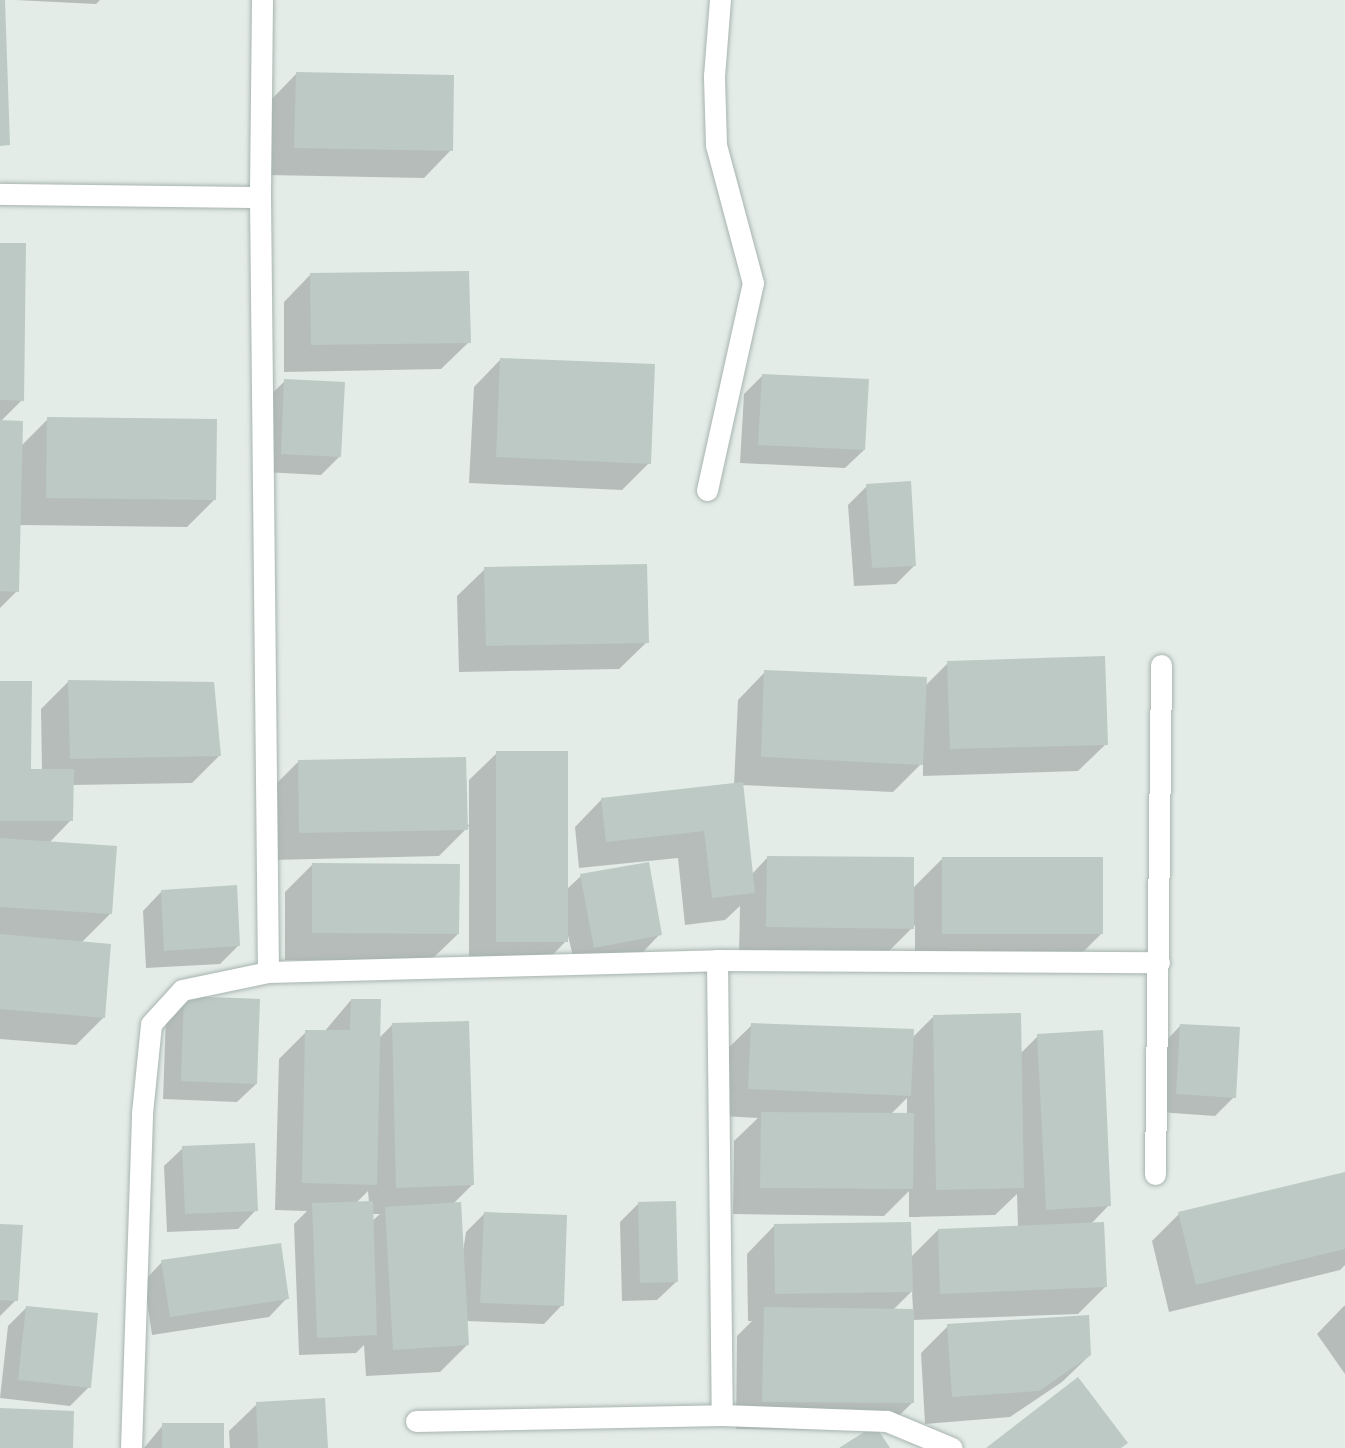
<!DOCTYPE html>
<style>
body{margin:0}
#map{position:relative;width:1345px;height:1448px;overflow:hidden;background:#e4ece8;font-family:"Roboto Condensed",sans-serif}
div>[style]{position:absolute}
.shadow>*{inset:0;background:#0003}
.building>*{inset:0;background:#bcc9c4}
.roads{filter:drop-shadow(0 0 2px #a7b4af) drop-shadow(0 0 2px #a7b4af)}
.street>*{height:21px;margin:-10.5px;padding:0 10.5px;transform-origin:10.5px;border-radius:10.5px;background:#fff}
span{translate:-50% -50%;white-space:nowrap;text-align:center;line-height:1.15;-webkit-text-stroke:5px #f4f9f6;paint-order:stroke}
</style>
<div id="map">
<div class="shadow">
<div style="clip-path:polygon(15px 0,100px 0,96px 4px)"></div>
<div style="clip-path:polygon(296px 74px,451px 150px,424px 178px,267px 175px,269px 102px)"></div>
<div style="clip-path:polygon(0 244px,22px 400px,0 422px)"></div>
<div style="clip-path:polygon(311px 274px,469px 342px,441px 369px,284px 372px,284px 302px)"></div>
<div style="clip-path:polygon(501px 359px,649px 463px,622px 490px,469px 483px,474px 387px)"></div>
<div style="clip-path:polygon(762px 376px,864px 450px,845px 468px,740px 463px,744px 394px)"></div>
<div style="clip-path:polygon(285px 381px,340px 456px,321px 475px,263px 472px,266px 399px)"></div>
<div style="clip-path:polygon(48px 419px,214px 500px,187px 527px,19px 525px,17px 591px,0 608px,0 422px,21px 446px)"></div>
<div style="clip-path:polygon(867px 486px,915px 565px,896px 584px,854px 586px,848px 505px)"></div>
<div style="clip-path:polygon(485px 569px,647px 642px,619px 669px,459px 672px,457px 596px)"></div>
<div style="clip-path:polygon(948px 663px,1106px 744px,1078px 771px,923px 776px,923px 762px,893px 792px,741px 785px,751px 875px,767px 858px,912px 889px,942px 859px,1101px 934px,1074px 961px,915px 961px,915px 925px,885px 955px,739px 954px,740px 906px,725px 920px,685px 925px,678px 858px,579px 868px,575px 827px,602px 799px,734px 785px,738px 700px,765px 672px,925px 686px)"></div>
<div style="clip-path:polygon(69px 681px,220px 755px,192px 783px,72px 785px,71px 820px,49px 843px,110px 914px,81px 943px,103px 1018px,76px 1045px,0 1039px,0 683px,30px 770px,42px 771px,41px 709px)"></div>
<div style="clip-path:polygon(497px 753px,566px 890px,581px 876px,660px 934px,642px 953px,575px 965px,566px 927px,566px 941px,539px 969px,469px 969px,469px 826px,439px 856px,272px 860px,271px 789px,298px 762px,469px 825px,469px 780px)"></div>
<div style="clip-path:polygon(312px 865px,458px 934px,430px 961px,285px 960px,285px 892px)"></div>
<div style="clip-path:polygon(161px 892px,239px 945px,220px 964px,146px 968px,143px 911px)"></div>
<div style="clip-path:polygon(185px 998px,256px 1084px,237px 1102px,163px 1099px,166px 1016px)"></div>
<div style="clip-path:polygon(evenodd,351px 1000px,378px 1039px,392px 1025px,472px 1185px,453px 1204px,462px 1258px,466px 1232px,485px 1213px,562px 1305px,544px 1324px,466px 1321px,467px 1345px,440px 1372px,366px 1376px,364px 1345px,356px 1353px,299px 1355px,294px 1224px,307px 1211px,275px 1210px,279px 1059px,306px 1032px,324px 1032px,351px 1000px,368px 1191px,369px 1203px,356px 1203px,368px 1191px,351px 1000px,371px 1214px,380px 1214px,371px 1222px,371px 1214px)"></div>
<div style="clip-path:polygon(evenodd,933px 1017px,1020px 1054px,1038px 1036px,1109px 1205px,1090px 1225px,1105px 1287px,1078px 1314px,912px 1320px,912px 1403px,884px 1430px,876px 1430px,888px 1448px,842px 1448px,870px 1430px,736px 1429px,737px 1336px,752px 1321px,748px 1321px,747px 1254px,774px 1226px,910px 1258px,938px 1230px,1018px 1227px,1017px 1194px,995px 1215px,909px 1217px,909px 1191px,884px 1216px,733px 1214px,734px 1141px,758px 1118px,722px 1116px,724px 1052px,752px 1025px,912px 1038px,933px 1017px,907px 1098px,907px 1115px,890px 1115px,907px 1098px,933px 1017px,912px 1291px,913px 1310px,893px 1310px,912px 1291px)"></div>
<div style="clip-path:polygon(1180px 1026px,1234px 1097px,1215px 1116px,1158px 1112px,1162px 1045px)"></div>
<div style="clip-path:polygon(183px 1148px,256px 1210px,238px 1229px,167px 1232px,164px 1166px)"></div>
<div style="clip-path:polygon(1345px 1173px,1345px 1265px,1340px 1270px,1169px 1312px,1152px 1241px,1179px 1214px)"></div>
<div style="clip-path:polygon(639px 1203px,676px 1282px,657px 1300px,622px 1301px,620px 1222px)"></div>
<div style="clip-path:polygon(0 1225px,16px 1300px,0 1316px)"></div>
<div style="clip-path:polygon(162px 1262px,287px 1298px,269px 1317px,152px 1335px,144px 1281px)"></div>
<div style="clip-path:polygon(1344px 1306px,1345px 1306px,1345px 1374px,1317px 1334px)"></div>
<div style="clip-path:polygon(26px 1308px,89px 1387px,70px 1406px,0 1398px,8px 1326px)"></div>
<div style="clip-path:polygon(948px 1326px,1090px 1355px,1062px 1382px,1010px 1417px,925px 1424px,921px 1353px)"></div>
<div style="clip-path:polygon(257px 1404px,326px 1448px,230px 1448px,229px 1431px)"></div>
<div style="clip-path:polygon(163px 1425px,222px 1448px,144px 1448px)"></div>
</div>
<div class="building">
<div style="clip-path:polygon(0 0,5px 0,10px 145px,0 146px)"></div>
<div style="clip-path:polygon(296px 72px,454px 75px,453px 151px,294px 148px)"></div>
<div style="clip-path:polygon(0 243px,26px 243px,24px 401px,0 400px)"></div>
<div style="clip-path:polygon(469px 271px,471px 343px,311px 345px,310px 273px)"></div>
<div style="clip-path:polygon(500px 358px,655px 364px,651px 464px,496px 457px)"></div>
<div style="clip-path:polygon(762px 374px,869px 379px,865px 450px,758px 445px)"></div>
<div style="clip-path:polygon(284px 379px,345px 382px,341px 457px,281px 454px)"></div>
<div style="clip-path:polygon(47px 417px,217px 419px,216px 500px,46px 498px)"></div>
<div style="clip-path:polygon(0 420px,23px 421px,19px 592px,0 591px)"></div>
<div style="clip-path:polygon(911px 481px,916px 566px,872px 568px,866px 484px)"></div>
<div style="clip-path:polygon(647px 564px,649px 643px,486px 646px,484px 567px)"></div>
<div style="clip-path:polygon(1105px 656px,1108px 745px,950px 749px,947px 661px)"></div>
<div style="clip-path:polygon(764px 670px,927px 677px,923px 765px,761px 757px)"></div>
<div style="clip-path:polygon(68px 680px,214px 682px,221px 756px,70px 759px)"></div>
<div style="clip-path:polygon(0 681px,32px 681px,31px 769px,74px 769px,73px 821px,0 821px)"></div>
<div style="clip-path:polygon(496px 751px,568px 751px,568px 942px,496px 942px)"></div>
<div style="clip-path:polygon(466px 757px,468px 830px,299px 833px,298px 760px)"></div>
<div style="clip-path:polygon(743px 782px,755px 893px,712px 898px,704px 831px,606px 842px,601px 798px)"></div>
<div style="clip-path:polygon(0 838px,117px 846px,112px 914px,0 907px)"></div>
<div style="clip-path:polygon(767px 856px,914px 857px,914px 929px,766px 927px)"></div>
<div style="clip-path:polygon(942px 857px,1103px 857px,1103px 934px,942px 934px)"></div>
<div style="clip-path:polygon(649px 862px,662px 935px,594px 948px,580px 874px)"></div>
<div style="clip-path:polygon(312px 863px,460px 864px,459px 934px,312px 933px)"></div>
<div style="clip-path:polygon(237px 885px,240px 946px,164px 951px,161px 890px)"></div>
<div style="clip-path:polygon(0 934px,111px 944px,105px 1018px,0 1009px)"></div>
<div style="clip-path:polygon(184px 996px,260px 999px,257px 1084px,181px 1081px)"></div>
<div style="clip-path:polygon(351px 999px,381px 999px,377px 1185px,302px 1183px,305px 1030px,350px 1030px)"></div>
<div style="clip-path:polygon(1021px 1013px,1024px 1188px,936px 1190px,933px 1015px)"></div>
<div style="clip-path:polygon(469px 1021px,474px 1185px,396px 1188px,392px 1023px)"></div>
<div style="clip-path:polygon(751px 1023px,914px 1029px,911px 1096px,748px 1089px)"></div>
<div style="clip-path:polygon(1180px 1024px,1240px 1027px,1236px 1098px,1176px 1094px)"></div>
<div style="clip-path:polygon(1103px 1030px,1111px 1206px,1046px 1210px,1037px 1034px)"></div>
<div style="clip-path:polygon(761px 1112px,914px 1113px,913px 1189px,760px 1188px)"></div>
<div style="clip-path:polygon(255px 1143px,258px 1211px,185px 1214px,182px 1146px)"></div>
<div style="clip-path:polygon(1345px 1172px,1345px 1249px,1196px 1285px,1178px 1212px)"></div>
<div style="clip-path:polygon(373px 1201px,377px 1335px,317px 1338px,312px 1203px)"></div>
<div style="clip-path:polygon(676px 1201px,678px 1282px,640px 1283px,638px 1202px)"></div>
<div style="clip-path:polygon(461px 1202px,469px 1345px,393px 1350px,385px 1207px)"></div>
<div style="clip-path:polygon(484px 1212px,567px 1215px,564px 1306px,480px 1303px)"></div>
<div style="clip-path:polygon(911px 1222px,913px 1292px,775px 1294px,774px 1224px)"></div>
<div style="clip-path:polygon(1104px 1222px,1107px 1287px,940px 1294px,938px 1229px)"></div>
<div style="clip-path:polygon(0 1224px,23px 1225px,18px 1301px,0 1300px)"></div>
<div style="clip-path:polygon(281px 1243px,289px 1299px,170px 1317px,161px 1260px)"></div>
<div style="clip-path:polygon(26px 1306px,98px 1313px,91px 1388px,18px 1380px)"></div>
<div style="clip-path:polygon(764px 1307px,914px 1309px,914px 1403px,762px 1402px)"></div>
<div style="clip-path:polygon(1089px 1315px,1091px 1355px,1039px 1391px,952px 1397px,947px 1324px)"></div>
<div style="clip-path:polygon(1078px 1377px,1128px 1443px,1121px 1448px,986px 1448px)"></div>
<div style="clip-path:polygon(325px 1398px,328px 1448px,258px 1448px,256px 1402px)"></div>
<div style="clip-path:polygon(0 1408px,74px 1411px,73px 1448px,0 1448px)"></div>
<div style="clip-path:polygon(162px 1423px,224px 1423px,224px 1448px,162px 1448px)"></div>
<div style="clip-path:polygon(875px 1425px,890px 1448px,839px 1448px)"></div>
</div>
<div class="roads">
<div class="street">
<div style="left:262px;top:0;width:197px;rotate:90.6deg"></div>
<div style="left:260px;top:197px;width:775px;rotate:89.41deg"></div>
<div style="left:0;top:194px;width:260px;rotate:0.7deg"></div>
<div style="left:707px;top:490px;width:212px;rotate:-77.5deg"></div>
<div style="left:753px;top:283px;width:143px;rotate:-105deg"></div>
<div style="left:716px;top:145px;width:69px;rotate:-91.7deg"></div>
<div style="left:714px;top:76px;width:76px;rotate:-85.5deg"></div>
<div style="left:717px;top:960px;width:455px;rotate:89.4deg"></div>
<div style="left:1155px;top:1174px;width:509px;rotate:-89.32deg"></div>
<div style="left:416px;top:1421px;width:306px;rotate:-1.1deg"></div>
<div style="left:722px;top:1415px;width:165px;rotate:2.1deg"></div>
<div style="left:887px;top:1421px;width:70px;rotate:22.6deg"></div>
<div style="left:131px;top:1448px;width:335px;rotate:-88.1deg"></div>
<div style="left:142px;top:1113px;width:89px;rotate:-84.2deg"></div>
<div style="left:151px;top:1024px;width:46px;rotate:-47.6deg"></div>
<div style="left:182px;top:990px;width:88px;rotate:-11.8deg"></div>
<div style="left:268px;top:972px;width:449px;rotate:-1.5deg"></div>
<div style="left:717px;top:960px;width:442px;rotate:0.3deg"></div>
</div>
</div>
</div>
